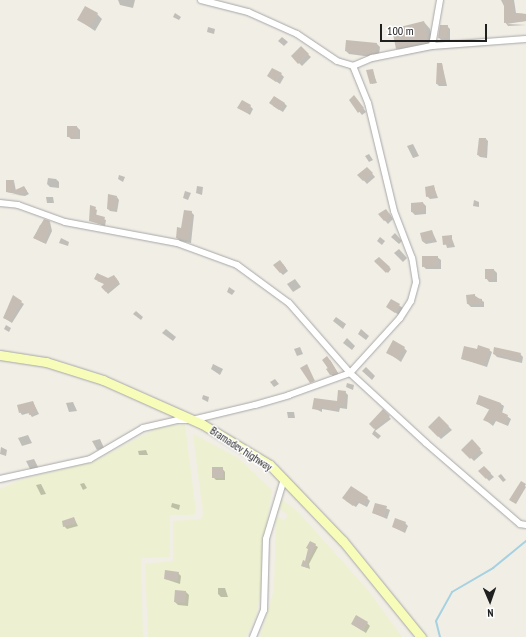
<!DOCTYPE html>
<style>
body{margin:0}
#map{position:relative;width:526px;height:637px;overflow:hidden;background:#f1eee6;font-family:"PT Sans Narrow",sans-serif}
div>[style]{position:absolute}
.farmland>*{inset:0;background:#edf0d1}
.shadow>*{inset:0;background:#0003}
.stream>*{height:2px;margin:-1px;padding:0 1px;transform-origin:1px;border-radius:1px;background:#a5d1e1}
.building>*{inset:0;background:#c6beb5}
.roads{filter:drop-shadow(0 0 1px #a7a7a7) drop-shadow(0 0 1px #a7a7a7)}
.street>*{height:6px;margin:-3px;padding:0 3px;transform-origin:3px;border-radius:3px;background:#fff}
.secondary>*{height:9px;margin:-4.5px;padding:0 4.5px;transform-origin:4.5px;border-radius:4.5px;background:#f7fdb9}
span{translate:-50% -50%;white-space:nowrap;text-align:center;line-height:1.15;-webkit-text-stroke:3px #fff;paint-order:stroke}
.street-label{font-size:11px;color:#202020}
.north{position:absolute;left:470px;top:581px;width:40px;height:40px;-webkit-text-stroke:3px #fff;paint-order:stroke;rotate:178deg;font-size:11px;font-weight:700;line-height:16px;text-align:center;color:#202020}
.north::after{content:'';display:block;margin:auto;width:14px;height:18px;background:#202020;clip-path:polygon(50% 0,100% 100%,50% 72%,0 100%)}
.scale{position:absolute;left:380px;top:24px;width:107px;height:18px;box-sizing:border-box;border:2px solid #202020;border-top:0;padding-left:5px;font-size:12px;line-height:14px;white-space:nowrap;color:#202020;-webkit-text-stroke:3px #fff;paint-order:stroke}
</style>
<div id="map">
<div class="farmland">
<div style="clip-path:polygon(185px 424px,196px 512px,193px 515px,170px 515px,170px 557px,141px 558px,143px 637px,0 637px,0 489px,23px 479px,93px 462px,157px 428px)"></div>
<div style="clip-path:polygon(193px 434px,238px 458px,272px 490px,264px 538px,262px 586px,256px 616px,246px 637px,148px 637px,145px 564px,173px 561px,173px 521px,201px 519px,203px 513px)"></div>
<div style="clip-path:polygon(280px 498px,298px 512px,367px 589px,402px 637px,260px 637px,274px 590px,276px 515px,284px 521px,288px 515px,277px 507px)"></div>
</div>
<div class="shadow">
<div style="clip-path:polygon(118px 0,135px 0,133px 8px,120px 5px)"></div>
<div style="clip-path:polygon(501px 0,514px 0,516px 13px,526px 14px,526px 21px,507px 24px,526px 25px,508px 26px,505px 22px,505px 8px)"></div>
<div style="clip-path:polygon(175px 13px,181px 17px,179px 20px,173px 17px)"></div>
<div style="clip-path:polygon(97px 14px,102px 19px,95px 31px,79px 20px)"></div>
<div style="clip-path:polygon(424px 22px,430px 29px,434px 49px,404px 55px,397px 48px)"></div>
<div style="clip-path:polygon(447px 26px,450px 29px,450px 41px,442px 41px,439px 38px)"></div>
<div style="clip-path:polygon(208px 27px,215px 29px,214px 34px,207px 32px)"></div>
<div style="clip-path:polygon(282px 37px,288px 42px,284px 46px,278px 41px)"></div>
<div style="clip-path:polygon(377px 44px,380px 47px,379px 55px,372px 57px,349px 54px,346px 51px)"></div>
<div style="clip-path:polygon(301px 48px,311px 57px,302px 66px,292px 56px)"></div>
<div style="clip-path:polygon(442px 64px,447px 86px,439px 86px,437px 84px)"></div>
<div style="clip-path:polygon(372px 70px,377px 83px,372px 84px,371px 83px)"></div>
<div style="clip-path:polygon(281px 74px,284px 77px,280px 84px,268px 76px)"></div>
<div style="clip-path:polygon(350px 100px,357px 100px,366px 112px,362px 115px)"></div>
<div style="clip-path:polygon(284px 103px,287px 106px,283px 112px,273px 106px)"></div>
<div style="clip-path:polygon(250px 106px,253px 109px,250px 115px,239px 108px)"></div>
<div style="clip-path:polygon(77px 127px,80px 130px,80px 139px,71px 139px,68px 136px)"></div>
<div style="clip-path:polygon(486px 139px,488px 141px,487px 158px,480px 157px,478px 155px)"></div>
<div style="clip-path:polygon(413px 144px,419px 156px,413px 158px,407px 146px)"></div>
<div style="clip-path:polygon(369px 154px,373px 160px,369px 162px,365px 156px)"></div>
<div style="clip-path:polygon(370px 171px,375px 177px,367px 184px,359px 175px)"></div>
<div style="clip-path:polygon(119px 175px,125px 177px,123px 182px,118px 179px)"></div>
<div style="clip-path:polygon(48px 178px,56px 179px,59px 182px,59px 188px,50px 187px,47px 184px)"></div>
<div style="clip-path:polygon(14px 181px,16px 191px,24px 187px,29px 194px,25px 196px,9px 194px,20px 195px,7px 192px)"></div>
<div style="clip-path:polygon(197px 186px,203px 187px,202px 195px,196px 193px)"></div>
<div style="clip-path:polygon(434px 187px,438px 198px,430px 199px,427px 196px)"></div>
<div style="clip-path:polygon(185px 191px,191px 193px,188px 200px,183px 198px)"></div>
<div style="clip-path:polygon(46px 197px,53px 197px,54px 203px,47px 203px)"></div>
<div style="clip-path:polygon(117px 197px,119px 200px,117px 212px,110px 211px,108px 209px)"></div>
<div style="clip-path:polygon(474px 200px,479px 202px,479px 207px,473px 206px)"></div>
<div style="clip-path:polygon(423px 203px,426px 206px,426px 214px,415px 215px,412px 212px)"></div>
<div style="clip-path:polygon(91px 207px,97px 210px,96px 216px,106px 220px,105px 226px,90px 220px)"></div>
<div style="clip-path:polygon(191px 212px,194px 215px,191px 243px,180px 241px,177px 238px)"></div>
<div style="clip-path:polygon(389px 213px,393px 219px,388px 224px,380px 215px)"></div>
<div style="clip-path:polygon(50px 222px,52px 231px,46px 244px,34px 238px,40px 225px)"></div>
<div style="clip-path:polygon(432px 231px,437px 242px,426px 244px,422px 241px)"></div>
<div style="clip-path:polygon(395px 233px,402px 241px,399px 244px,391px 237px)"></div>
<div style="clip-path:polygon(451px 236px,455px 247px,447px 248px,444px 237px)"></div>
<div style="clip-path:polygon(380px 237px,385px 241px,382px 245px,377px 241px)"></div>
<div style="clip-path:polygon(61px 238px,69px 242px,68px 246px,59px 243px)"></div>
<div style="clip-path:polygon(399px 249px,407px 258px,403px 262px,394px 253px)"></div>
<div style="clip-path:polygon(437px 257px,441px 260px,441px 269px,426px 269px,423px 266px)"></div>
<div style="clip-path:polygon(379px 259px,391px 269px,388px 273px,375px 262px)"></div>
<div style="clip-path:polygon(283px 264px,288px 271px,283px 275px,280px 272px)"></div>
<div style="clip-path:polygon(494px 270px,497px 273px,497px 282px,489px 282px,486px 278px)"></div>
<div style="clip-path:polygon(116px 278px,120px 284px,108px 294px,102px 287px,105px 284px,97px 281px)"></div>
<div style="clip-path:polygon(295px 279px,301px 287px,293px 292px,287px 284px)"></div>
<div style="clip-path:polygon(229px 287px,235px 291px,232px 295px,227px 292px)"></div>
<div style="clip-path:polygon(474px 295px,484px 302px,484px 307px,471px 307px,468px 304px,467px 296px)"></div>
<div style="clip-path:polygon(13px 297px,24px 304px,12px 323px,4px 318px)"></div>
<div style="clip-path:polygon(391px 300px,403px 308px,399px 315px,387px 307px)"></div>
<div style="clip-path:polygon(136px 311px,143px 317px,141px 320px,133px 314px)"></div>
<div style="clip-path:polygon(336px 317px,346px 324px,343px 329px,333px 321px)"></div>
<div style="clip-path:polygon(6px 325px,11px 328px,9px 332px,4px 329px)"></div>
<div style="clip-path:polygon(166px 329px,176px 337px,173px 341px,162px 333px)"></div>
<div style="clip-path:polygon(361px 329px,369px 336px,366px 340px,358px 334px)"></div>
<div style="clip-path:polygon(347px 338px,355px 346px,352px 350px,343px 343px)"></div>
<div style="clip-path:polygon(300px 347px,303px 354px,297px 356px,294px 349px)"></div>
<div style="clip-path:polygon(404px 348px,407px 351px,401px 362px,387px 352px)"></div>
<div style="clip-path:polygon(477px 350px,489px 350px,492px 352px,487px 367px,462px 359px)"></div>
<div style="clip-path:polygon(494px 354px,520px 354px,523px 357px,522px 363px,497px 357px)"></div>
<div style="clip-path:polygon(323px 360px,330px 360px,339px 375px,333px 377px)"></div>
<div style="clip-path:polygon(213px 364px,223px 369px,220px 375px,211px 369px)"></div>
<div style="clip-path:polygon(366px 367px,375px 376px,372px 380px,362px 371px)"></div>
<div style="clip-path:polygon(275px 379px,279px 384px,274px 387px,270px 382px)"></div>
<div style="clip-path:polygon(347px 383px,354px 385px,353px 390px,346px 387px)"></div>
<div style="clip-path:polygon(345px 392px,348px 395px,347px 409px,340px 408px,339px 412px,322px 409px,322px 412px,313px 408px,338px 402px)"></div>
<div style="clip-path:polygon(203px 395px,209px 397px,208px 402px,202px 399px)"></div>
<div style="clip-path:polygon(33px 402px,39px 414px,32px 417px,29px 413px,22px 415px,20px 412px)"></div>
<div style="clip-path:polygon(73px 402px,77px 411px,69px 412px,66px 403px)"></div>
<div style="clip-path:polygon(477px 404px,501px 404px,504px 406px,502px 413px,511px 419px,508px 426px,496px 421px,493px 426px,488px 422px,485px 419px,490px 410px)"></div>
<div style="clip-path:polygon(383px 411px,391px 419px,375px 431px,381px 436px,378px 439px,372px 434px,375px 429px,370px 424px)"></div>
<div style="clip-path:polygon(287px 412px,294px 412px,295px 418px,288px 418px)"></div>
<div style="clip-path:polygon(439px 417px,452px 430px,441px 439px,429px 427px)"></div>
<div style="clip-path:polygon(28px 435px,32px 443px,22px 446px,18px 438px)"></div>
<div style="clip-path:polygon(100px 439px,104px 448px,97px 450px,92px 441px)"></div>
<div style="clip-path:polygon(472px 441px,483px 453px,474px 461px,463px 450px)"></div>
<div style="clip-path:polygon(1px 447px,7px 450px,6px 456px,0 454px)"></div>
<div style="clip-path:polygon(146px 450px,148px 455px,139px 455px,138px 451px)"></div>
<div style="clip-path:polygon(34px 459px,39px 469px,31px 471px,26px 461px)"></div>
<div style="clip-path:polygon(484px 467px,494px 477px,489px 481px,480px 471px)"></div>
<div style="clip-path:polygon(222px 468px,225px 472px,225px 480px,216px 480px,213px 477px)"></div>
<div style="clip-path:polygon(501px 474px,506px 480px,503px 482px,498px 476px)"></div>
<div style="clip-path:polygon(521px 482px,526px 487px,516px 504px,511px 501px)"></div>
<div style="clip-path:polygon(84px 483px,87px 488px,83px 490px,80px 484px)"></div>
<div style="clip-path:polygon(41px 484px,46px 494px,41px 495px,36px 485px)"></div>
<div style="clip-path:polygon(367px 498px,370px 501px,367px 507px,359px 503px,356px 507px,346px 501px)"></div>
<div style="clip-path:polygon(172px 503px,180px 505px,179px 510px,171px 507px)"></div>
<div style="clip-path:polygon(376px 504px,390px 510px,387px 519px,373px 513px)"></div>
<div style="clip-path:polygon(74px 518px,78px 526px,67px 529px,64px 526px)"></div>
<div style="clip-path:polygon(405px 523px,408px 526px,405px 533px,393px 527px)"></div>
<div style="clip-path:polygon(310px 542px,318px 547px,309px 564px,310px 569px,302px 566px,306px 562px)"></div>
<div style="clip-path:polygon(178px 573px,181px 576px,180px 584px,165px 579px)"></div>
<div style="clip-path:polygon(218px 588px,225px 588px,228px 597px,221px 597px,218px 594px)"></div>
<div style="clip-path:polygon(186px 592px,189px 595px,188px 606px,178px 605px,175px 602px)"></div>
<div style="clip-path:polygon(367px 623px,370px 626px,366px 633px,352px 624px)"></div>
</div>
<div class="stream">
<div style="left:440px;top:637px;width:16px;rotate:-104deg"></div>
<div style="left:436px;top:621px;width:33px;rotate:-61deg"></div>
<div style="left:452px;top:592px;width:48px;rotate:-30.3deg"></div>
<div style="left:493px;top:568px;width:43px;rotate:-39.3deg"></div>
</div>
<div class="building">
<div style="clip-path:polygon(504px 0,512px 0,514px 13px,526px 14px,526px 21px,504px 23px)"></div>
<div style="clip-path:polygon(85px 6px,98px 13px,90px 27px,77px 20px)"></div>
<div style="clip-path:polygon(424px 21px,428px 42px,396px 49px,392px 29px)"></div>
<div style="clip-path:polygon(440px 25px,448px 25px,447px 38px,438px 38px)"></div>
<div style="clip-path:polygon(346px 40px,377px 43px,376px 53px,368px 55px,345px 51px)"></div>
<div style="clip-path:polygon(301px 46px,309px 54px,298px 64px,291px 56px)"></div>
<div style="clip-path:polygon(437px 63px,442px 63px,445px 83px,436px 84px)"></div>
<div style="clip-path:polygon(272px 68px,282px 73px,276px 82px,267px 76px)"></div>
<div style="clip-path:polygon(373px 69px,376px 82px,370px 84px,366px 70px)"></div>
<div style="clip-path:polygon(354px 95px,364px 108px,358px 113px,349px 100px)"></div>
<div style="clip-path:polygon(274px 96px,285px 103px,279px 110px,269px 103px)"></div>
<div style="clip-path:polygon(242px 100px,251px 105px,247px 113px,237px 108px)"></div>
<div style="clip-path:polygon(67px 126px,77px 126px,78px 137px,67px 137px)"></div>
<div style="clip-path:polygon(479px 138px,486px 138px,485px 156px,477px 155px)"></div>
<div style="clip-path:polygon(367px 167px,373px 173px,363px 181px,357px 175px)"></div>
<div style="clip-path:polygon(6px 180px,14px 180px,13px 191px,24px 186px,27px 191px,22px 194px,6px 192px)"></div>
<div style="clip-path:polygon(434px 185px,436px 195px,426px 197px,425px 187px)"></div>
<div style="clip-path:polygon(108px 194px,117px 196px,115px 210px,107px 209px)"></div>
<div style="clip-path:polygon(423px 202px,424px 212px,411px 212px,411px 203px)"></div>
<div style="clip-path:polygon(90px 205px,96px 207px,94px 214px,105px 217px,103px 225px,89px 221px)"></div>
<div style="clip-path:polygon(386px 209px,391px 216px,384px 221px,378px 214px)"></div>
<div style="clip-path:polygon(184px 210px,192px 211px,188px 240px,176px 238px,177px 227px,181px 228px)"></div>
<div style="clip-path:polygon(44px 219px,50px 221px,48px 227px,50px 228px,44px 243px,33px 238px)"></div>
<div style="clip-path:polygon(432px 230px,434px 239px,422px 241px,420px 233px)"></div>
<div style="clip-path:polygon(452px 235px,452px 244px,443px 245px,442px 236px)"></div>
<div style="clip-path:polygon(422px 256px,438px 256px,438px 266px,422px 267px)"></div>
<div style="clip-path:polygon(379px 257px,390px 267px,386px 273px,374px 261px)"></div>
<div style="clip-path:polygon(280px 260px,286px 268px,280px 273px,273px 265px)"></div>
<div style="clip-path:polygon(485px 269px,494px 269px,494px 279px,485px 279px)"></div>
<div style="clip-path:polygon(97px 273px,108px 278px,114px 275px,119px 282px,106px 292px,101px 287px,104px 284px,94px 279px)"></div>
<div style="clip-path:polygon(475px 294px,475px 298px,482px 299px,482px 304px,467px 304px,466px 295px)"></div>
<div style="clip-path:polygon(13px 295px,22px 301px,10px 321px,3px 318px)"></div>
<div style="clip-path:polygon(391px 299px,400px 304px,395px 313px,386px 307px)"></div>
<div style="clip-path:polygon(393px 340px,405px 347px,398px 359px,386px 353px)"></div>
<div style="clip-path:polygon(478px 345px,490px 349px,484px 365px,461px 359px,464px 346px,477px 349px)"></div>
<div style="clip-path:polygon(494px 347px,521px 353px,519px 360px,493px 354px)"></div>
<div style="clip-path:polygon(327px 356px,332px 363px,338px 373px,330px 375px,326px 369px,328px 368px,322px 360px)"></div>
<div style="clip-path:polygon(307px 364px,315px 381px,310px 383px,300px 368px)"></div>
<div style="clip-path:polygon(338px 390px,346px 391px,344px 406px,337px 406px,337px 410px,320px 407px,319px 410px,312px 409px,314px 398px,337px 401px)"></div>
<div style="clip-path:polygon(479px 395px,501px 403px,499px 411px,508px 415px,505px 424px,493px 419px,490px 423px,483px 420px,490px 408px,476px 404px)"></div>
<div style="clip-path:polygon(33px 401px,37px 412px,29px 415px,28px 410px,19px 413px,17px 405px)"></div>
<div style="clip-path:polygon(383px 409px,390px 416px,374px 429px,369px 424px)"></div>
<div style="clip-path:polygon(439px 416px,449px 426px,438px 437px,428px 427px)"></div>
<div style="clip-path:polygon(472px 439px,481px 449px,470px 459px,461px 450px)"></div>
<div style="clip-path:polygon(484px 466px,491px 473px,486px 479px,478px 471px)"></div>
<div style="clip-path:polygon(212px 467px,223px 467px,223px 478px,212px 478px)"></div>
<div style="clip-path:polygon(521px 481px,526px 484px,515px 503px,509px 500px)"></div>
<div style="clip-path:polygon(351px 486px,368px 497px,364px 504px,356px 501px,353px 506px,342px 498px)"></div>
<div style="clip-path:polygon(375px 503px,387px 506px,384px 517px,372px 513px)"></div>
<div style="clip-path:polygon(74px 517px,76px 523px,63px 527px,62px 521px)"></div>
<div style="clip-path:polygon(395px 518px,406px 522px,402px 531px,392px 527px)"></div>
<div style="clip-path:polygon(310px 541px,316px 544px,308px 561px,308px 568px,301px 566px,303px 560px,305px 561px,308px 549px,306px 548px)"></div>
<div style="clip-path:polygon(165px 570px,179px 572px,177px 581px,164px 579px)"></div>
<div style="clip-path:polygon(175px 590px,186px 591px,185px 603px,174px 602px)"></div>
<div style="clip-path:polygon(356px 615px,368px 622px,363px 631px,351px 624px)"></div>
</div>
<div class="roads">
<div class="street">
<div style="left:201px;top:0;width:49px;rotate:14.3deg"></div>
<div style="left:248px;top:12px;width:54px;rotate:24.2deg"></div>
<div style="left:297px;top:34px;width:48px;rotate:34deg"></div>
<div style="left:337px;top:61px;width:17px;rotate:17deg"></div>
<div style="left:432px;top:46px;width:47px;rotate:-80.1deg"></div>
<div style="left:0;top:203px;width:18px;rotate:6deg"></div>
<div style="left:18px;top:205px;width:50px;rotate:19.9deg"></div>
<div style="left:65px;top:222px;width:114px;rotate:10.6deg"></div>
<div style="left:177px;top:243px;width:64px;rotate:20.1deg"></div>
<div style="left:237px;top:265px;width:64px;rotate:36.2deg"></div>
<div style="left:289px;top:303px;width:93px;rotate:48.9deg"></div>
<div style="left:350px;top:373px;width:103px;rotate:42.6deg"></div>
<div style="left:426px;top:443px;width:124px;rotate:40.8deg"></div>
<div style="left:520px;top:524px;width:6px;rotate:9deg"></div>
<div style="left:0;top:479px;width:92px;rotate:-12.5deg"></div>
<div style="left:90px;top:459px;width:61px;rotate:-30.3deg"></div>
<div style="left:143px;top:428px;width:35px;rotate:-13deg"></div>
<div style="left:177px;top:420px;width:15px"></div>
<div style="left:192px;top:420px;width:65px;rotate:-13.4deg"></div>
<div style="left:255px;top:405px;width:35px;rotate:-16deg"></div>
<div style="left:289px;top:395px;width:65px;rotate:-19.8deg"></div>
<div style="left:350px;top:373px;width:74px;rotate:-47.7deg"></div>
<div style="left:400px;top:318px;width:20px;rotate:-57deg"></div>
<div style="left:411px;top:301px;width:20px;rotate:-75deg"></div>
<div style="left:416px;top:282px;width:24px;rotate:-99deg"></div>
<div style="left:412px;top:258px;width:50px;rotate:-111deg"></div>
<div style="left:394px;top:211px;width:111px;rotate:-103.5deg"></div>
<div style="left:368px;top:103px;width:40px;rotate:-112deg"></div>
<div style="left:353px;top:66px;width:21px;rotate:-23deg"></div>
<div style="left:372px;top:58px;width:61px;rotate:-11.3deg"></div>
<div style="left:432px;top:46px;width:94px;rotate:-4.3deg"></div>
<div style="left:253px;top:637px;width:29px;rotate:-68deg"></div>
<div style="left:264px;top:610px;width:71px;rotate:-88.4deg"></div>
<div style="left:266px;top:539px;width:63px;rotate:-73.3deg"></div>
</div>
<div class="secondary">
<div style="left:0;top:355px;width:47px;rotate:8.7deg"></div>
<div style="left:46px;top:362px;width:60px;rotate:17.5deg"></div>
<div style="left:103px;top:380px;width:108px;rotate:24deg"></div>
<div style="left:202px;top:424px;width:79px;rotate:31.1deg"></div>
<div style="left:270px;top:465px;width:105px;rotate:46.2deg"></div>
<div style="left:343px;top:541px;width:124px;rotate:50.9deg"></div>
</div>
</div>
<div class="street-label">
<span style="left:241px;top:449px;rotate:33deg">Bramadev highway</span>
</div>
<div class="north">N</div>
<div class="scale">100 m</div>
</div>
